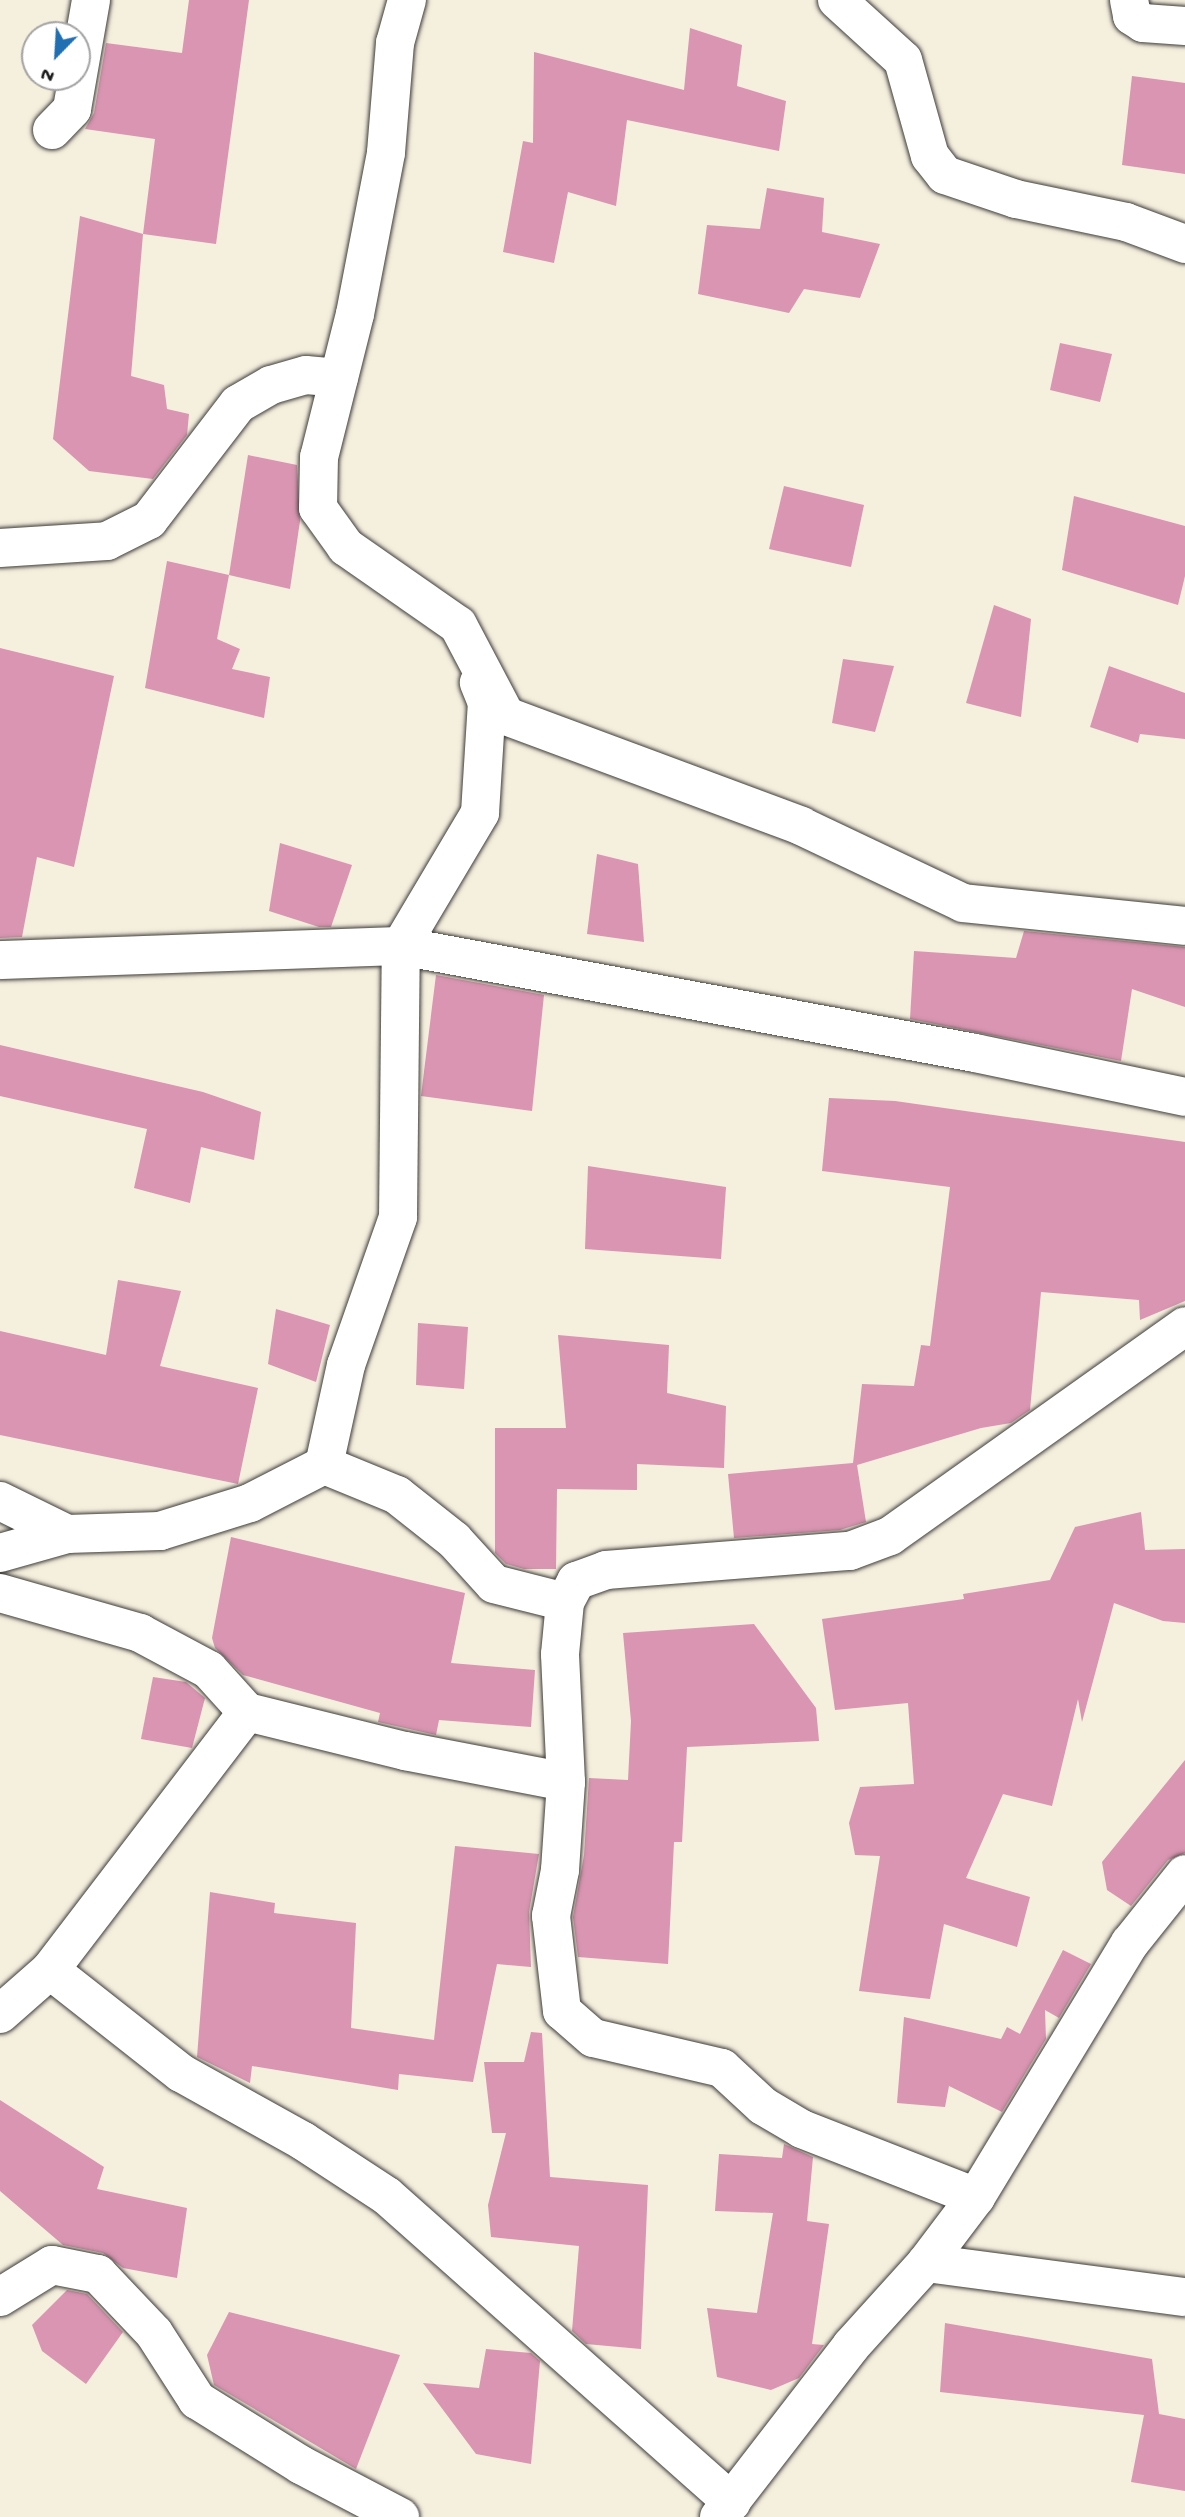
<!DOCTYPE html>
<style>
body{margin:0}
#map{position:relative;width:1185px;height:2517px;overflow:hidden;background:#f5efde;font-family:"Gochi Hand",sans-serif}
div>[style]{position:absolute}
.building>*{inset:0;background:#d995b1}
.roads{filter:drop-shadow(0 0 2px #3d3c39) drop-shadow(0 0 2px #3d3c39)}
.street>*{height:38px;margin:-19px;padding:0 19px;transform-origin:19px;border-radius:19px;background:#fff}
span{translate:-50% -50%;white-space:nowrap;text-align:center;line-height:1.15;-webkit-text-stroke:6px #fff;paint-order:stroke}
.north{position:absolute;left:21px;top:21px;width:70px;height:70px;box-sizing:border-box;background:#fff;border:2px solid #a4a4a4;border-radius:50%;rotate:204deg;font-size:19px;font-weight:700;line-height:28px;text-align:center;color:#1c1c1c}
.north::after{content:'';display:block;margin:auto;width:24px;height:32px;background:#1f6fb2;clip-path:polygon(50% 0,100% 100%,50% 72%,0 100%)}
</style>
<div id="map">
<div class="building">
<div style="clip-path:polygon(189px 0,249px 0,216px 244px,143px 234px,155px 139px,85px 129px,94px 113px,106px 43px,182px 53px)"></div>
<div style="clip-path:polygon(690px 28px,742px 45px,737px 86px,786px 101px,779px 151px,627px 120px,616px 206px,568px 192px,554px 263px,503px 252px,523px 141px,533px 143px,534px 52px,684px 90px)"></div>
<div style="clip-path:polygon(1132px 76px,1185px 83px,1185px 174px,1122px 165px)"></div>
<div style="clip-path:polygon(767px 188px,824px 198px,822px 232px,880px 244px,860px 298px,804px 289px,789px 313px,698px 294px,707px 225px,760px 229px)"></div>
<div style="clip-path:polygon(80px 216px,143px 234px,131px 376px,164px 385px,167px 409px,189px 414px,187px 435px,153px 479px,89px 471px,53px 439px)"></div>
<div style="clip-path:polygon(1060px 343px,1112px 354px,1100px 402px,1050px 390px)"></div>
<div style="clip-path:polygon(248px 455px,297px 465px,300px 521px,290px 589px,229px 575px)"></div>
<div style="clip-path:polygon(784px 486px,864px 505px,851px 567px,769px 549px)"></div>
<div style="clip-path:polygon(1074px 496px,1185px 526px,1185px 576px,1178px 605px,1062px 570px)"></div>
<div style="clip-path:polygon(167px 561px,229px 575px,217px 639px,240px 649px,232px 669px,270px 677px,264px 718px,145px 688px)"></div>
<div style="clip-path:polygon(994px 605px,1031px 619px,1021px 717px,966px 703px)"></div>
<div style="clip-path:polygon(0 648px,114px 676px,74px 867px,37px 857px,22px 937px,0 938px)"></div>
<div style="clip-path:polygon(843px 659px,894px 666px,875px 732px,832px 723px)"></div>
<div style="clip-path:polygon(1109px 666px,1185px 693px,1185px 739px,1140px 734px,1138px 743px,1090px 727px)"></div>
<div style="clip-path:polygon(280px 843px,352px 865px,331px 927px,319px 927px,269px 911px)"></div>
<div style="clip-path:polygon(597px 854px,638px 864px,644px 942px,587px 934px)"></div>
<div style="clip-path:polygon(1024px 931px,1185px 947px,1185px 1007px,1132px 989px,1121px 1061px,910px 1019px,914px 951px,1016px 958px)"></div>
<div style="clip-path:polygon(436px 975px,544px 995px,532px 1111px,421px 1096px)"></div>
<div style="clip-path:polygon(0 1045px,203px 1092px,261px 1112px,254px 1160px,201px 1147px,190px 1203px,134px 1188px,147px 1129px,0 1096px)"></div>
<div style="clip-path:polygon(829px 1098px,895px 1101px,1185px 1142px,1185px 1301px,1140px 1320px,1139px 1300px,1041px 1292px,1030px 1410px,1011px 1423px,981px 1428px,857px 1465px,866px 1522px,840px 1530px,734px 1538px,728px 1474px,853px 1463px,862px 1384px,914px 1386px,921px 1345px,930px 1346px,950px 1187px,822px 1171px)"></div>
<div style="clip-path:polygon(588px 1166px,726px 1187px,721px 1259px,585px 1249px)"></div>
<div style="clip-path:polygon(118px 1280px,181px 1291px,160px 1366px,258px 1388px,238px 1484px,0 1435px,0 1331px,106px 1355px)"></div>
<div style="clip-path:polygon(276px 1309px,330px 1325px,316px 1382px,268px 1364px)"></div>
<div style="clip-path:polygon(418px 1323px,468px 1327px,464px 1389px,416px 1385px)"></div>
<div style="clip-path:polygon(558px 1335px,669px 1345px,667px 1393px,726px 1406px,724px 1468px,637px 1464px,637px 1490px,557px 1489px,556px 1569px,524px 1569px,506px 1564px,495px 1553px,495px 1428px,566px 1428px)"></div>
<div style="clip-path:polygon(1141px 1512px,1145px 1550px,1185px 1549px,1185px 1623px,1163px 1621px,1114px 1603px,1082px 1722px,1078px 1699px,1052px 1806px,1003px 1794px,966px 1878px,1030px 1897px,1017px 1947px,944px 1924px,930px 1999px,859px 1991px,880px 1856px,855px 1855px,849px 1823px,860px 1787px,914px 1784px,908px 1703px,835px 1710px,822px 1619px,964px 1599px,963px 1594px,1050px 1580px,1075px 1527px)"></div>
<div style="clip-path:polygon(231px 1537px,465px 1593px,451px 1663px,535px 1670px,531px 1727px,439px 1720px,436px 1735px,378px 1722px,380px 1713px,243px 1675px,215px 1648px,212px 1638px)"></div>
<div style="clip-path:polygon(754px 1624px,816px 1708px,819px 1741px,687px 1747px,682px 1842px,674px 1842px,668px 1964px,578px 1957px,573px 1917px,584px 1855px,589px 1778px,628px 1780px,631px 1721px,623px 1633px)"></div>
<div style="clip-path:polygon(153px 1677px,186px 1682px,205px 1698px,192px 1748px,141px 1739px)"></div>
<div style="clip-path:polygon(1185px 1760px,1185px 1853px,1168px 1860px,1131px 1906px,1107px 1890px,1102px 1862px)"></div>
<div style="clip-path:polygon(455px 1846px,539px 1854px,529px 1912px,531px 1967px,497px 1964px,473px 2082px,399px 2074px,398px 2090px,252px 2066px,250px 2083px,197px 2057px,210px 1892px,275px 1903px,274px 1913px,356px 1923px,351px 2028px,434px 2040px)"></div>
<div style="clip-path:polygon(1063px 1950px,1091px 1964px,1059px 2018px,1045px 2010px,1046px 2039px,1002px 2112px,949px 2086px,945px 2107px,897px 2103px,904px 2017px,1001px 2039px,1007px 2027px,1020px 2034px)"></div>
<div style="clip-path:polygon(531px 2032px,542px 2033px,550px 2177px,648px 2185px,641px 2349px,586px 2344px,572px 2331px,579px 2246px,491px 2237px,488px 2205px,506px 2133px,492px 2133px,484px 2062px,524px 2062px)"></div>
<div style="clip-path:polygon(0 2100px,104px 2167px,97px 2189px,187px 2208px,177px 2278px,123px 2268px,103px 2253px,63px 2245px,0 2191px)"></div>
<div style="clip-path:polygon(784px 2144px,813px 2157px,807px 2221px,829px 2224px,812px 2344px,824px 2345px,799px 2378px,771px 2390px,717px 2377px,707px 2308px,757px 2313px,773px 2213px,715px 2211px,719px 2154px,782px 2158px)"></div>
<div style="clip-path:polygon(67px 2290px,87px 2294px,123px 2332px,86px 2384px,42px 2351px,32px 2325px)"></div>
<div style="clip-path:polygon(229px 2312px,400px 2355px,356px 2469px,214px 2385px,207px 2355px)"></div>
<div style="clip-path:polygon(945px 2323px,1152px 2359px,1159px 2414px,1185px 2419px,1185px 2491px,1131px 2482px,1144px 2415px,940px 2392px)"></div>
<div style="clip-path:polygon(486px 2349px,531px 2353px,540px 2361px,531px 2464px,476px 2454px,423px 2383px,479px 2388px)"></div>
</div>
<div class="roads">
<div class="street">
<div style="left:407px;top:0;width:45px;rotate:105.6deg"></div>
<div style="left:395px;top:43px;width:110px;rotate:94.7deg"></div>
<div style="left:386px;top:153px;width:164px;rotate:100.9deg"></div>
<div style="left:355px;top:314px;width:147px;rotate:104.1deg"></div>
<div style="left:319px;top:457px;width:51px;rotate:91.1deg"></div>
<div style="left:318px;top:508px;width:48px;rotate:54.3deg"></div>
<div style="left:346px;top:547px;width:136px;rotate:34.9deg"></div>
<div style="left:458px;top:625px;width:103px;rotate:62.2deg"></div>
<div style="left:506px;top:716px;width:315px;rotate:20.4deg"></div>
<div style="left:801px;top:826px;width:179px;rotate:25.4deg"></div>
<div style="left:963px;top:903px;width:223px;rotate:5.9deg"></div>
<div style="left:837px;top:0;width:89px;rotate:42.3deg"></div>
<div style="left:903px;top:60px;width:100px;rotate:74.3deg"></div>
<div style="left:930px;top:156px;width:24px;rotate:52deg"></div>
<div style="left:945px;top:175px;width:75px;rotate:18.7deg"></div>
<div style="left:1016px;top:199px;width:112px;rotate:11.8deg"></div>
<div style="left:1126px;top:222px;width:63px;rotate:20.4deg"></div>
<div style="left:1129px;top:0;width:16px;rotate:79deg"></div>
<div style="left:1132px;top:16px;width:13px;rotate:32deg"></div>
<div style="left:1143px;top:23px;width:42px;rotate:4.1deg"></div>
<div style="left:52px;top:130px;width:29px;rotate:-46deg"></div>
<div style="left:72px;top:109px;width:111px;rotate:-80.1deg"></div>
<div style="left:0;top:548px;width:107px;rotate:-3.7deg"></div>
<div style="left:107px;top:541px;width:47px;rotate:-26.6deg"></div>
<div style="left:149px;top:520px;width:146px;rotate:-52.5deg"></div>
<div style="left:238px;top:404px;width:38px;rotate:-30deg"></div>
<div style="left:271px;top:385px;width:36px;rotate:-16deg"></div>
<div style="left:306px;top:375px;width:33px;rotate:5deg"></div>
<div style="left:0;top:960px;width:401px;rotate:-2deg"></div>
<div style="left:401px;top:946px;width:584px;rotate:10.56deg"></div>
<div style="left:975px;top:1053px;width:215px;rotate:11.8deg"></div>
<div style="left:324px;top:1465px;width:102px;rotate:-77.6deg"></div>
<div style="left:346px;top:1365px;width:157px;rotate:-70.6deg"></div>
<div style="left:398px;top:1217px;width:271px;rotate:-89.4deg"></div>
<div style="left:401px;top:946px;width:155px;rotate:-59.3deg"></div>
<div style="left:480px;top:813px;width:110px;rotate:-86.4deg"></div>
<div style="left:487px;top:703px;width:22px;rotate:-112deg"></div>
<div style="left:0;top:1501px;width:75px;rotate:26.2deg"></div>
<div style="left:0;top:1553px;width:70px;rotate:-15.8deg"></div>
<div style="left:67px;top:1534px;width:93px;rotate:-1.8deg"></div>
<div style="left:160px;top:1531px;width:94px;rotate:-17.3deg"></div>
<div style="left:250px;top:1503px;width:83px;rotate:-27.2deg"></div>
<div style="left:324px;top:1465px;width:79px;rotate:22.3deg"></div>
<div style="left:397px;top:1495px;width:73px;rotate:38.3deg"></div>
<div style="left:454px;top:1540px;width:59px;rotate:47.7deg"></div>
<div style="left:494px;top:1584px;width:73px;rotate:14.2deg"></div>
<div style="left:0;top:1593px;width:146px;rotate:15.9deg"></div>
<div style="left:140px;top:1633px;width:78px;rotate:28.2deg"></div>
<div style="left:209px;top:1670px;width:57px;rotate:47.9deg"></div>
<div style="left:247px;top:1712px;width:163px;rotate:13.9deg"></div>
<div style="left:405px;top:1751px;width:164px;rotate:10.9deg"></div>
<div style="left:50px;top:1970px;width:167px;rotate:38.2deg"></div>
<div style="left:181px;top:2073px;width:140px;rotate:29.1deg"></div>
<div style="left:303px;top:2141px;width:100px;rotate:33.2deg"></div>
<div style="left:387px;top:2196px;width:461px;rotate:41.6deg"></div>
<div style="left:0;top:2014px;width:67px;rotate:-41.3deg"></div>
<div style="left:50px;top:1970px;width:325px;rotate:-52.6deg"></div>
<div style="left:976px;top:2197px;width:187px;rotate:-158.7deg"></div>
<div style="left:802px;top:2129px;width:45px;rotate:-149.5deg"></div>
<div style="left:763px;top:2106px;width:56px;rotate:-137.2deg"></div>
<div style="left:722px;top:2068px;width:132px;rotate:-166.9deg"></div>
<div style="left:593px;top:2038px;width:41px;rotate:-138.9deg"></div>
<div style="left:562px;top:2011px;width:96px;rotate:-96.6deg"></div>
<div style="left:551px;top:1916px;width:47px;rotate:-78.9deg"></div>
<div style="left:560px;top:1870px;width:88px;rotate:-86.1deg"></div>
<div style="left:566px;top:1782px;width:128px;rotate:-92.7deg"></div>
<div style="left:560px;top:1654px;width:52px;rotate:-84.5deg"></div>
<div style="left:565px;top:1602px;width:24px;rotate:-62deg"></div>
<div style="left:576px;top:1581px;width:32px;rotate:-20deg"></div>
<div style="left:606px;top:1570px;width:245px;rotate:-4.5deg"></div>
<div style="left:850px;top:1551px;width:43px;rotate:-20.6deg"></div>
<div style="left:890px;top:1536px;width:362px;rotate:-35.4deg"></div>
<div style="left:926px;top:2263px;width:261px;rotate:7.5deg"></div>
<div style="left:0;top:2297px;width:61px;rotate:-31.6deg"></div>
<div style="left:52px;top:2265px;width:47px;rotate:11.1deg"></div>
<div style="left:98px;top:2274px;width:81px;rotate:46.5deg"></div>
<div style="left:154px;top:2333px;width:80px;rotate:57.3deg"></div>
<div style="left:197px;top:2400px;width:123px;rotate:32deg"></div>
<div style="left:301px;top:2465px;width:112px;rotate:27.7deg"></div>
<div style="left:719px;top:2517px;width:216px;rotate:-52.3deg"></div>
<div style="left:851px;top:2346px;width:112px;rotate:-47.9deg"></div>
<div style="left:926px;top:2263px;width:83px;rotate:-52.9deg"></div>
<div style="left:976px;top:2197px;width:297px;rotate:-58.8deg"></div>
<div style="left:1130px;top:1943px;width:88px;rotate:-51.4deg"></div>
</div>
</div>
<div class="north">N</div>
</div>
